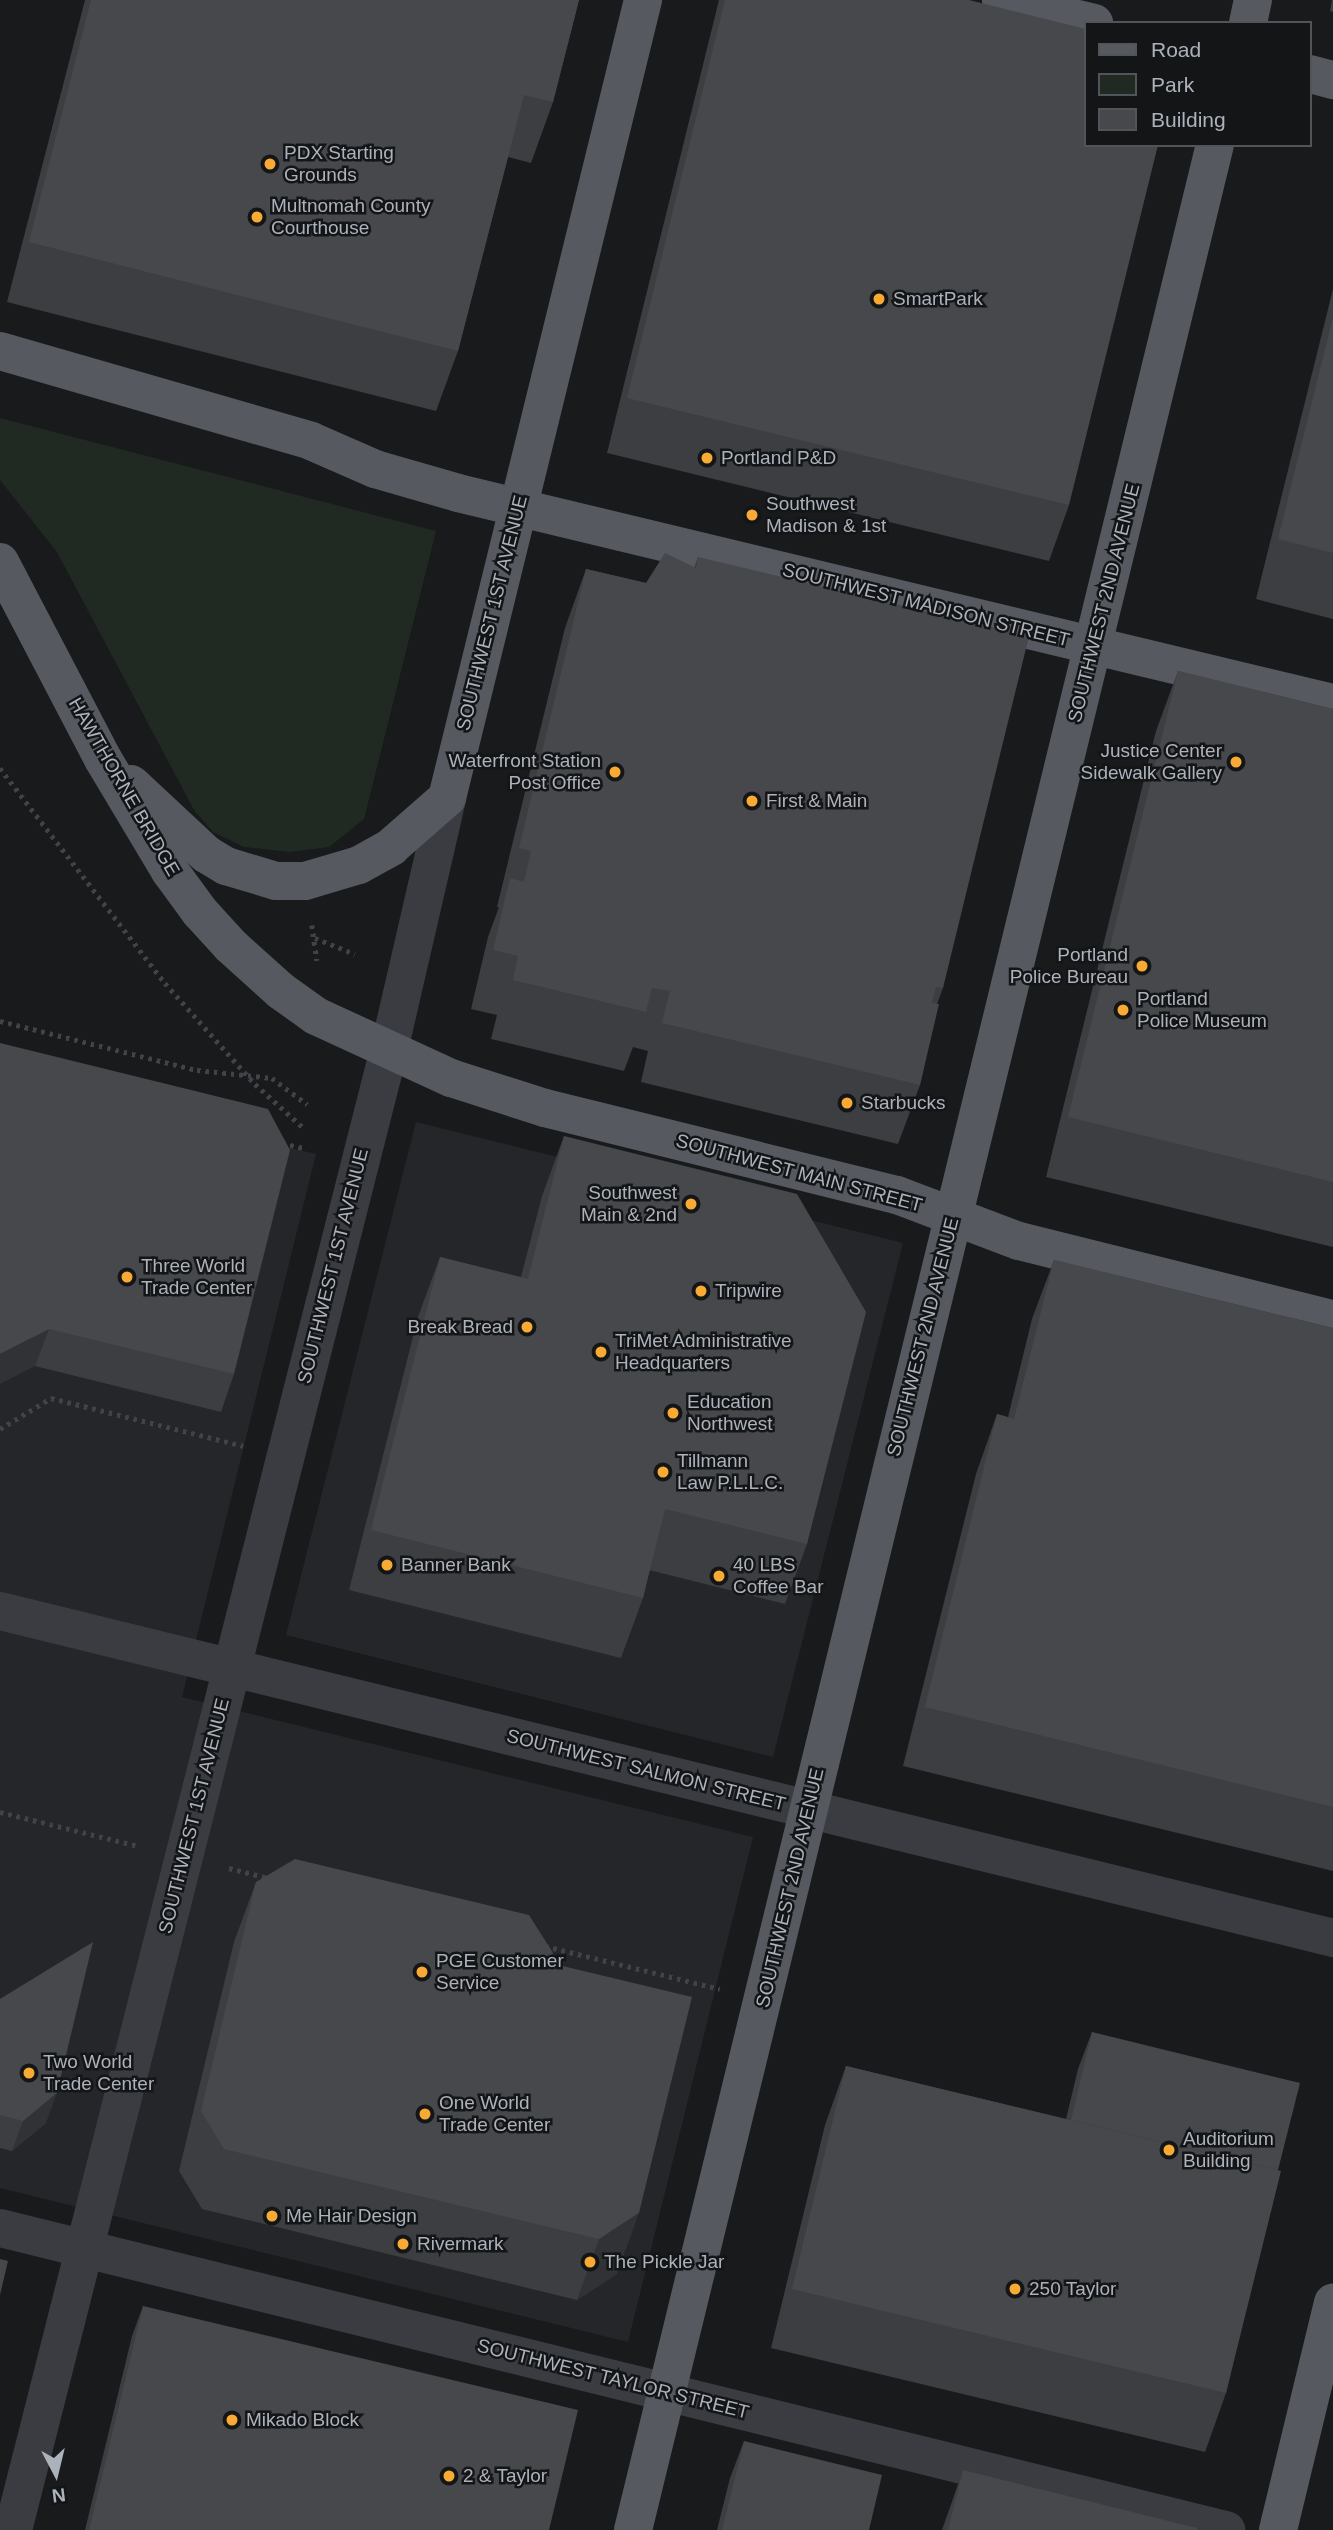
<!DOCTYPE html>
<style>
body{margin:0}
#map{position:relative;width:1333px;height:2530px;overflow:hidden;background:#191a1c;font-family:Arial,sans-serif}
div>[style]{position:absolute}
.built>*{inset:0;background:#252629}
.green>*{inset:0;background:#212a22}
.path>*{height:4.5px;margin-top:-2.25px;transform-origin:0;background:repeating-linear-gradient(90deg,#404348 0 3.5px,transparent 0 8.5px)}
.minor>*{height:38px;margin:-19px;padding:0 19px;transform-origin:19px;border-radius:19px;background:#3a3c41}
.major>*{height:38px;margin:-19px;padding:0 19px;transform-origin:19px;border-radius:19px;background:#565960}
.wall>*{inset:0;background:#3c3e41}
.shaded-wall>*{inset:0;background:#313235}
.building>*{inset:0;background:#46484c}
.dots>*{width:19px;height:19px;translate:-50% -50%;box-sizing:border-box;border:4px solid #141517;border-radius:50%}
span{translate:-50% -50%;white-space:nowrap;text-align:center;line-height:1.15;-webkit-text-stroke:5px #141517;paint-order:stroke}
.poi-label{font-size:19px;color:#acb2bc}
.left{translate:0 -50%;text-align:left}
.right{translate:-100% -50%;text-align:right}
.street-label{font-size:19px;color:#acb2bc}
.legend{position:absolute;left:1084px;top:21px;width:228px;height:126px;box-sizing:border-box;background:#141517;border:2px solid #515459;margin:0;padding:9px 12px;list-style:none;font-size:21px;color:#acb2bc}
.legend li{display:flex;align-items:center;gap:14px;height:35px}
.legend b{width:35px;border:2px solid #515459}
.north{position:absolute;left:21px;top:2439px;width:70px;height:70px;-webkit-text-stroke:5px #141517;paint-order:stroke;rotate:173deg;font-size:19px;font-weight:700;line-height:28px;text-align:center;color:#acb2bc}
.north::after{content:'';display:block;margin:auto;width:24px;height:32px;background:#acb2bc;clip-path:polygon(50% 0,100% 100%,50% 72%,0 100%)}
</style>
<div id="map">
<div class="built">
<div style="clip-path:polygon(0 1077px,316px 1154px,182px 1697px,753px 1837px,628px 2342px,0 2188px)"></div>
<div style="clip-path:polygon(416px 1122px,903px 1243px,773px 1757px,286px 1635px)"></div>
</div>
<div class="green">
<div style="clip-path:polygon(0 418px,436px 531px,364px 819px,329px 847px,290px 852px,244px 847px,213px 832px,194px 810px,57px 552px,0 480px)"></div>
</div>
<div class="path">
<div style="left:0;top:768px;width:271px;rotate:52.5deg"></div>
<div style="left:165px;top:983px;width:135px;rotate:48.3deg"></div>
<div style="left:255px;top:1084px;width:67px;rotate:42deg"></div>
<div style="left:312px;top:925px;width:36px;rotate:82deg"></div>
<div style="left:315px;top:938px;width:43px;rotate:21.8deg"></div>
<div style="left:0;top:1021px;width:203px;rotate:14deg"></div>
<div style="left:197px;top:1070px;width:75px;rotate:6.1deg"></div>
<div style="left:272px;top:1078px;width:44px;rotate:36.6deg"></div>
<div style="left:282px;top:1143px;width:22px;rotate:13deg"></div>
<div style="left:0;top:1429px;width:60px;rotate:-31.3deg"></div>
<div style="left:51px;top:1398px;width:198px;rotate:14deg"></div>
<div style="left:0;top:1812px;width:142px;rotate:13.8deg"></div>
<div style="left:229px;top:1868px;width:40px;rotate:14.4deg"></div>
<div style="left:545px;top:1946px;width:180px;rotate:13.8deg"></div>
</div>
<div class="minor">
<div style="left:0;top:1611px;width:1373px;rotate:13.78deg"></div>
<div style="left:0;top:2228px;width:1263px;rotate:13.84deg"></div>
<div style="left:13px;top:2530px;width:1527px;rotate:-75.75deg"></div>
<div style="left:389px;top:1050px;width:259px;rotate:-77deg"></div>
</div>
<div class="major">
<div style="left:1001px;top:0;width:96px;rotate:13.9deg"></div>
<div style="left:1248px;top:23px;width:24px;rotate:-78deg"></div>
<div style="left:1310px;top:74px;width:24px;rotate:15deg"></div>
<div style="left:0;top:351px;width:324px;rotate:16.1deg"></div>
<div style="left:311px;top:441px;width:70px;rotate:23.6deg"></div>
<div style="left:375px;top:469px;width:86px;rotate:16.1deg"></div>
<div style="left:458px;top:493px;width:900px;rotate:13.5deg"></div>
<div style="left:0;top:562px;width:222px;rotate:62.4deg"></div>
<div style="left:103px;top:759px;width:131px;rotate:59.1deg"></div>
<div style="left:170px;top:871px;width:51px;rotate:53.8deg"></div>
<div style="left:200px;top:912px;width:46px;rotate:47.6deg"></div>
<div style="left:231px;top:946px;width:67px;rotate:42deg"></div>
<div style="left:281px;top:991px;width:43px;rotate:35.5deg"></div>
<div style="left:316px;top:1016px;width:149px;rotate:24.7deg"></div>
<div style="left:451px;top:1078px;width:99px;rotate:17.7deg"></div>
<div style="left:545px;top:1108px;width:363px;rotate:13.9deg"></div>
<div style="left:897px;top:1195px;width:130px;rotate:20.7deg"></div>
<div style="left:1019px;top:1241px;width:324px;rotate:14deg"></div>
<div style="left:131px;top:784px;width:103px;rotate:43deg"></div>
<div style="left:206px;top:854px;width:23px;rotate:31deg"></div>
<div style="left:226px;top:866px;width:52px;rotate:16.7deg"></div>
<div style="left:276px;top:881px;width:29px"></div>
<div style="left:305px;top:881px;width:56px;rotate:-16.5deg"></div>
<div style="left:359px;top:865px;width:37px;rotate:-29deg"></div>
<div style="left:391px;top:847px;width:74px;rotate:-41.2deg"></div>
<div style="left:447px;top:798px;width:822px;rotate:-76.2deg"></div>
<div style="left:633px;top:2530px;width:2455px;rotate:-76.29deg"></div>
<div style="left:1278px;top:2530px;width:234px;rotate:-76.4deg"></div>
</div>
<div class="wall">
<div style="clip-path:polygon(85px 0,579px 0,553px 102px,531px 163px,508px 157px,458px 351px,436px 411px,7px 302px)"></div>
<div style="clip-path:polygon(719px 0,969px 0,1069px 505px,1049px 561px,607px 453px)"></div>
<div style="clip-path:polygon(1332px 0,1333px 0,1333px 12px,1330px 11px)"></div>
<div style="clip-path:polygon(1333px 289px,1333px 619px,1256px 599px)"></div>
<div style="clip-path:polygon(698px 557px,943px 988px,937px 1004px,920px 1085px,898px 1144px,641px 1082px,648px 1051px,633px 1047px,624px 1071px,491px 1039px,497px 1015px,471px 1009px,488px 937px,499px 907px,497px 907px,565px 628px,586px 569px,646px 583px,694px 568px)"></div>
<div style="clip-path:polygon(1178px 671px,1333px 709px,1333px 1247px,1046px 1177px,1156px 731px)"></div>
<div style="clip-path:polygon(0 1043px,234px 1374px,221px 1412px,35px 1366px)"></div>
<div style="clip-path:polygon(564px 1136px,807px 1544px,785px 1604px,649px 1570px,643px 1598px,621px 1658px,349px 1590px,418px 1317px,440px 1257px,521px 1277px,542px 1196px)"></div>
<div style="clip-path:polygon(1054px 1260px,1333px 1328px,1333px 1871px,903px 1766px,976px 1474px,997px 1414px,1008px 1417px,1032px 1319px)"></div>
<div style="clip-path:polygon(256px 1882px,550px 1963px,617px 2274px,577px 2300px,202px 2209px,179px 2171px,234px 1942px)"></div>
<div style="clip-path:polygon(0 1999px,46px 2123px,12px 2151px,0 2148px)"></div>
<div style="clip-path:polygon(1092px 2032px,1278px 2170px,1226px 2393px,1205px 2452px,771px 2348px,825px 2125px,846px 2066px,1066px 2119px,1078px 2069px)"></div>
<div style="clip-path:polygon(143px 2306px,549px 2530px,85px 2530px,132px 2336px)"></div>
<div style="clip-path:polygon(744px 2441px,869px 2530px,717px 2530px,730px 2478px)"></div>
<div style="clip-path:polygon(963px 2470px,1197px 2530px,942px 2530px)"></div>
</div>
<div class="shaded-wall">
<div style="clip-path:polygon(49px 1329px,35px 1366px,0 1384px,0 1354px)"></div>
<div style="clip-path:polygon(57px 2093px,46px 2123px,12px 2151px,23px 2121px)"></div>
<div style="clip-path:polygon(639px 2213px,617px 2274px,577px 2300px,599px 2239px)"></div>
</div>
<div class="building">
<div style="clip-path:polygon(91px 0,579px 0,553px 102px,524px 95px,458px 351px,29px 242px)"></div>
<div style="clip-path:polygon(725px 0,969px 0,1086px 29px,1086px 145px,1158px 145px,1069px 505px,627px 398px)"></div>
<div style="clip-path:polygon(1333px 317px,1333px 553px,1278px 539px)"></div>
<div style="clip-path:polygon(665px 553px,696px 568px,698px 557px,1029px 636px,943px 988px,936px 987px,932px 1003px,939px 1004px,920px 1085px,662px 1023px,670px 991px,652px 988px,646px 1012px,513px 980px,518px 956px,493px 950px,510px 878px,524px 882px,531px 851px,519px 848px,586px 569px,646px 583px)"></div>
<div style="clip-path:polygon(1178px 671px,1333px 709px,1333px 1182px,1068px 1117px)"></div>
<div style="clip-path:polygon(0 1043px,268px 1109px,290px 1150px,234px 1374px,49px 1329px,0 1354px)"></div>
<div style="clip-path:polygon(564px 1136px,797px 1194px,866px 1312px,807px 1544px,665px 1509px,643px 1598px,371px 1530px,440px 1257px,528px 1279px)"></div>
<div style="clip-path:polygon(1054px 1260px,1333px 1328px,1333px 1807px,925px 1707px,997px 1414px,1014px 1419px)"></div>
<div style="clip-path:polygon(295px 1859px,529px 1915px,553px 1953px,550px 1963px,692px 1997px,639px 2213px,599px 2239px,224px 2149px,201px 2111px,256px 1882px)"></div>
<div style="clip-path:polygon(93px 1942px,57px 2093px,23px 2121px,0 2115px,0 1999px)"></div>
<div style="clip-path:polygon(1092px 2032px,1300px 2083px,1278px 2170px,1071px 2120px)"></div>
<div style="clip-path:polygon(846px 2066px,1281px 2171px,1226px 2393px,792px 2289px)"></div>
<div style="clip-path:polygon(0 2259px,8px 2261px,0 2295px)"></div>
<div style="clip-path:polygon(143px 2306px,578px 2410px,549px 2530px,89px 2530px)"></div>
<div style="clip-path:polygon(744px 2441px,882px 2475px,869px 2530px,722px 2530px)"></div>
<div style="clip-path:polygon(963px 2470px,1197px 2528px,1197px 2530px,948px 2530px)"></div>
</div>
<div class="dots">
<div style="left:270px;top:164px;background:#f8aa35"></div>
<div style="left:257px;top:217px;background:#f8aa35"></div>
<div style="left:879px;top:299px;background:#f8aa35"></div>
<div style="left:707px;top:458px;background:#f8aa35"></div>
<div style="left:752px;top:515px;background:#f8aa35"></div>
<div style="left:1236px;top:762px;background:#f8aa35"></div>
<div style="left:615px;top:772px;background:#f8aa35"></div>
<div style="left:752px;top:801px;background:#f8aa35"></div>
<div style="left:1142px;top:966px;background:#f8aa35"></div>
<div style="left:1123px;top:1010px;background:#f8aa35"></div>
<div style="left:847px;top:1103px;background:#f8aa35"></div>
<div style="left:691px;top:1204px;background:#f8aa35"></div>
<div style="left:127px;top:1277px;background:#f8aa35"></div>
<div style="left:701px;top:1291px;background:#f8aa35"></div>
<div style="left:527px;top:1327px;background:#f8aa35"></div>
<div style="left:601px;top:1352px;background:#f8aa35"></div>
<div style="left:673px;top:1413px;background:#f8aa35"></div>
<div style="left:663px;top:1472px;background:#f8aa35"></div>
<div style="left:387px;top:1565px;background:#f8aa35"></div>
<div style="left:719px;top:1576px;background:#f8aa35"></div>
<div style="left:422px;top:1972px;background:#f8aa35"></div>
<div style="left:29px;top:2073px;background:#f8aa35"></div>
<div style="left:425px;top:2114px;background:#f8aa35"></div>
<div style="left:1169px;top:2150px;background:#f8aa35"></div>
<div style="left:272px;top:2216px;background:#f8aa35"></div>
<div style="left:403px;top:2244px;background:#f8aa35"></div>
<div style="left:590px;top:2262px;background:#f8aa35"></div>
<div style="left:1015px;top:2289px;background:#f8aa35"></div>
<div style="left:232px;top:2420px;background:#f8aa35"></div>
<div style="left:449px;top:2476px;background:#f8aa35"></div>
</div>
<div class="poi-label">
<span class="left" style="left:284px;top:164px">PDX Starting<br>Grounds</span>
<span class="left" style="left:271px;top:217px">Multnomah County<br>Courthouse</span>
<span class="left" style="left:893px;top:299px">SmartPark</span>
<span class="left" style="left:721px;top:458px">Portland P&amp;D</span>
<span class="left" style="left:766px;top:515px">Southwest<br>Madison &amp; 1st</span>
<span class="right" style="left:1222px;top:762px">Justice Center<br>Sidewalk Gallery</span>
<span class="right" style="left:601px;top:772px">Waterfront Station<br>Post Office</span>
<span class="left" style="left:766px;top:801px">First &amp; Main</span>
<span class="right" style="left:1128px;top:966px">Portland<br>Police Bureau</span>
<span class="left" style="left:1137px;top:1010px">Portland<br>Police Museum</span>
<span class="left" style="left:861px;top:1103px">Starbucks</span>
<span class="right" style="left:677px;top:1204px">Southwest<br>Main &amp; 2nd</span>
<span class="left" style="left:141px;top:1277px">Three World<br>Trade Center</span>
<span class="left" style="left:715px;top:1291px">Tripwire</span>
<span class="right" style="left:513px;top:1327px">Break Bread</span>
<span class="left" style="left:615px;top:1352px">TriMet Administrative<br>Headquarters</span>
<span class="left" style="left:687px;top:1413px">Education<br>Northwest</span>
<span class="left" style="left:677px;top:1472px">Tillmann<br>Law P.L.L.C.</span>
<span class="left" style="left:401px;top:1565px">Banner Bank</span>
<span class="left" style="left:733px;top:1576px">40 LBS<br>Coffee Bar</span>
<span class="left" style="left:436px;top:1972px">PGE Customer<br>Service</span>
<span class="left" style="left:43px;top:2073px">Two World<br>Trade Center</span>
<span class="left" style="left:439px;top:2114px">One World<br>Trade Center</span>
<span class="left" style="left:1183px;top:2150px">Auditorium<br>Building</span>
<span class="left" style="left:286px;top:2216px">Me Hair Design</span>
<span class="left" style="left:417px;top:2244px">Rivermark</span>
<span class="left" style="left:604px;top:2262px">The Pickle Jar</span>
<span class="left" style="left:1029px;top:2289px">250 Taylor</span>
<span class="left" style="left:246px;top:2420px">Mikado Block</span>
<span class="left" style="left:463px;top:2476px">2 &amp; Taylor</span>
</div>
<div class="street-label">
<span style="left:1104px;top:603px;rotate:-76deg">SOUTHWEST 2ND AVENUE</span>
<span style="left:926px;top:605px;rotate:14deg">SOUTHWEST MADISON STREET</span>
<span style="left:492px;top:613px;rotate:-76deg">SOUTHWEST 1ST AVENUE</span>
<span style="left:124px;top:787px;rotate:60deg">HAWTHORNE BRIDGE</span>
<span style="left:799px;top:1173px;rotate:15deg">SOUTHWEST MAIN STREET</span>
<span style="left:333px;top:1266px;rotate:-76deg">SOUTHWEST 1ST AVENUE</span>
<span style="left:923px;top:1337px;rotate:-76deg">SOUTHWEST 2ND AVENUE</span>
<span style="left:646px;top:1770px;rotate:14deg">SOUTHWEST SALMON STREET</span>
<span style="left:194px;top:1816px;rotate:-76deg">SOUTHWEST 1ST AVENUE</span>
<span style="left:790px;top:1888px;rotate:-77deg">SOUTHWEST 2ND AVENUE</span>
<span style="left:613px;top:2379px;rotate:14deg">SOUTHWEST TAYLOR STREET</span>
</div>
<ul class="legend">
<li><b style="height:9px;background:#565960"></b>Road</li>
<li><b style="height:19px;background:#212a22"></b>Park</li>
<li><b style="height:19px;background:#46484c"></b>Building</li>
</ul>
<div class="north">N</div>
</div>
